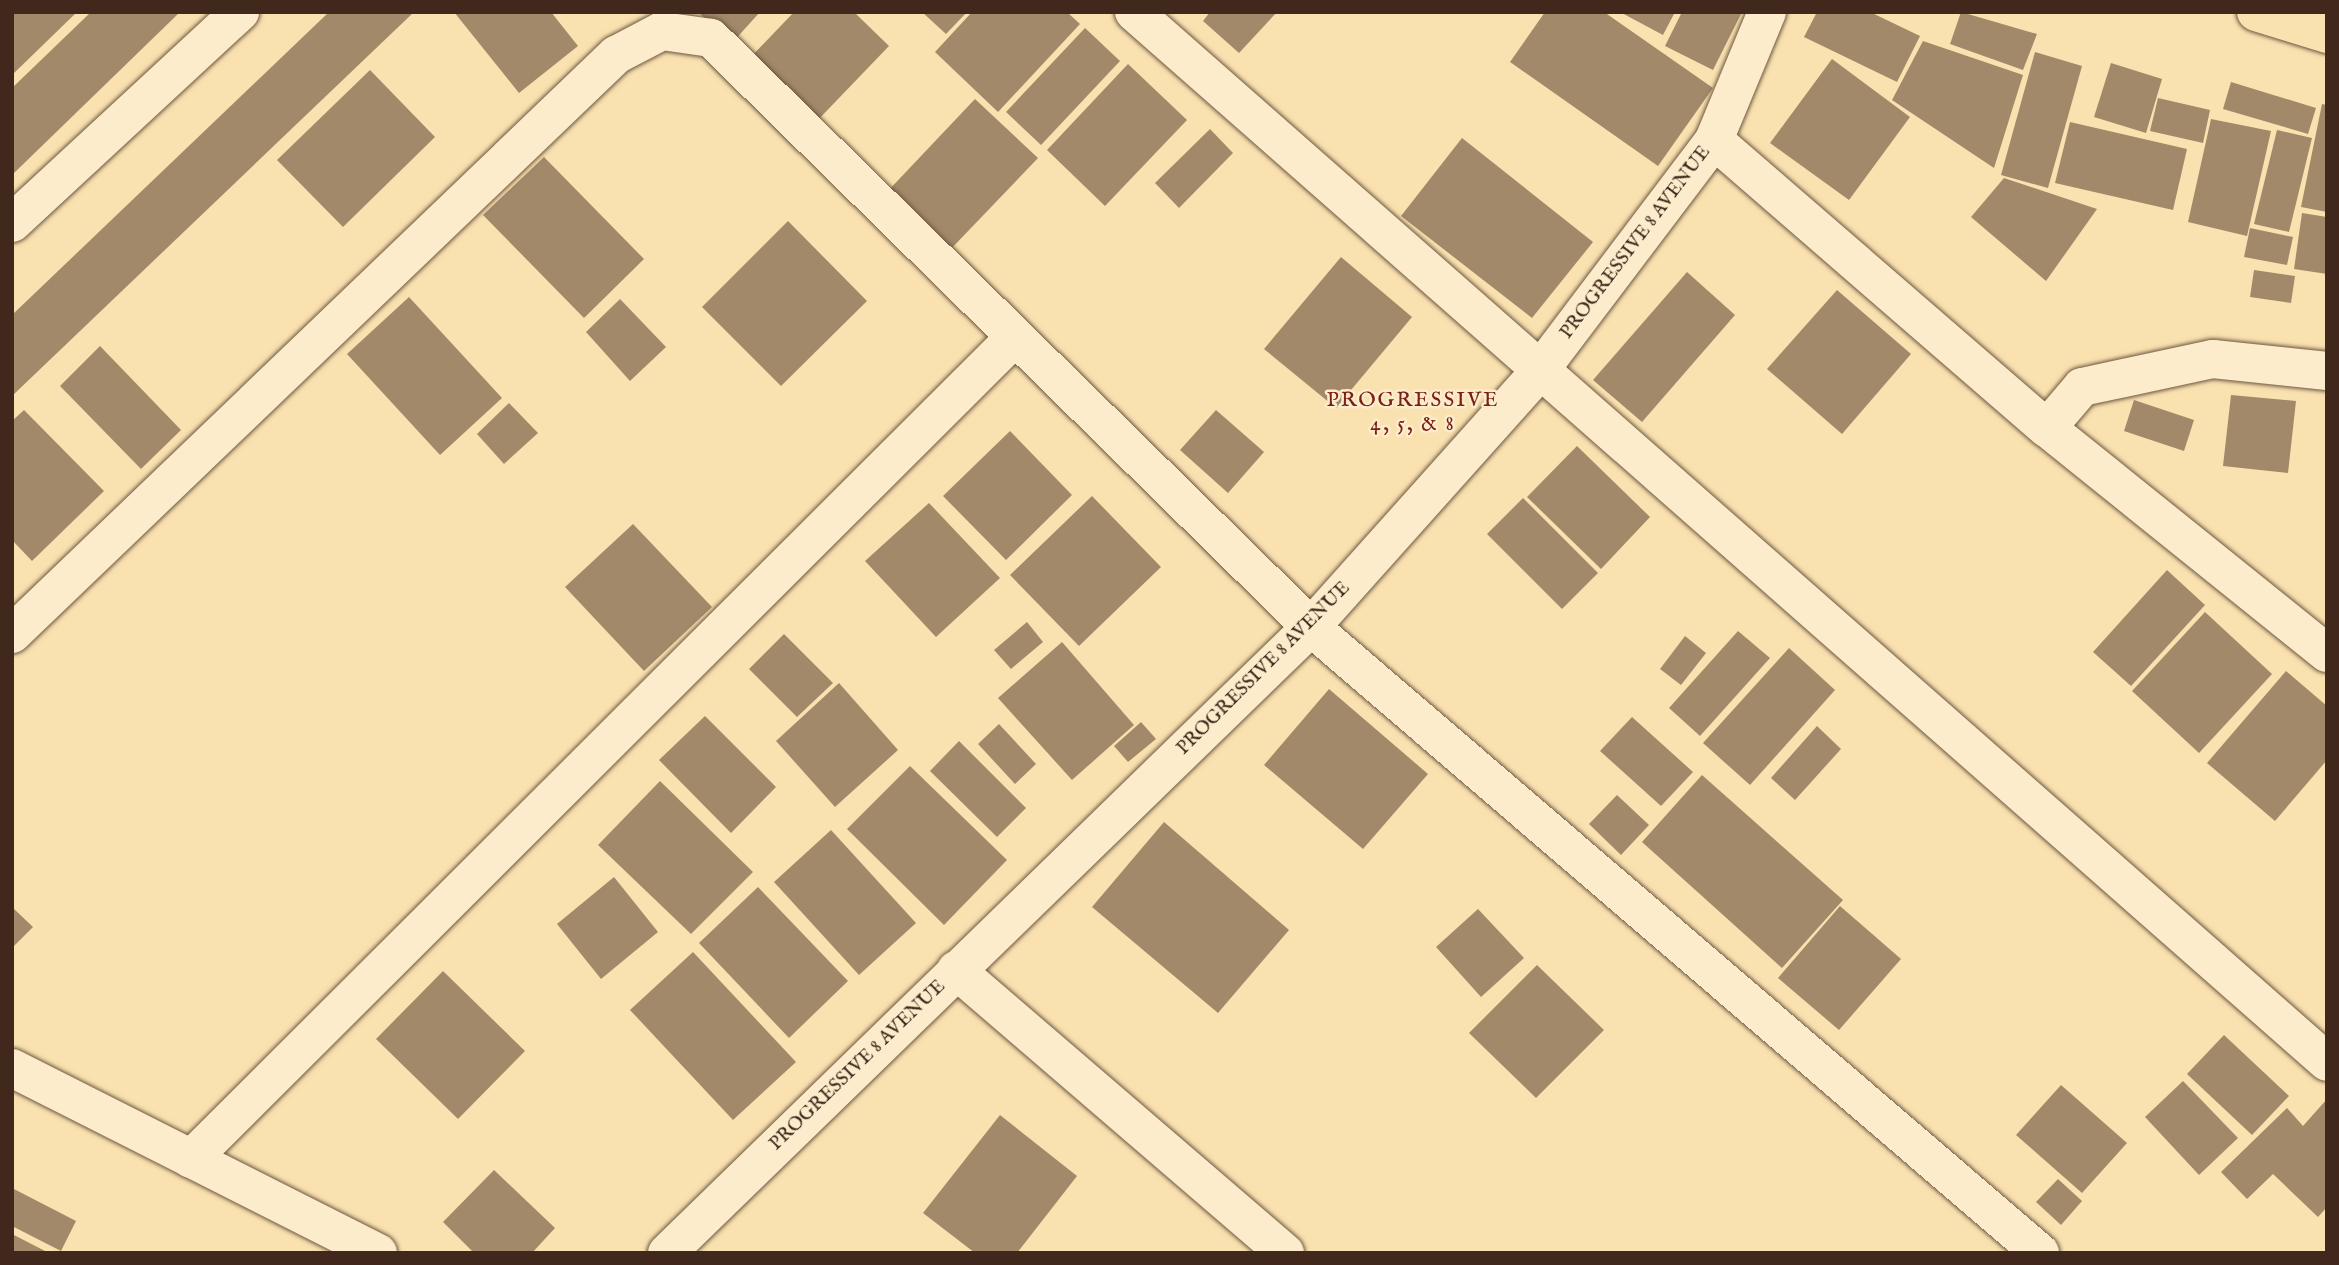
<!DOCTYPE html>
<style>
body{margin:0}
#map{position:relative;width:2339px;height:1265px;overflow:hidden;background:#fae2b0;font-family:"IM FELL English",serif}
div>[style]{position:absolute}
.building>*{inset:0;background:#a18969}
.roads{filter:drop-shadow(0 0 2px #6e5741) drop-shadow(0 0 2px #6e5741)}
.minor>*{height:38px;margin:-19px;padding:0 19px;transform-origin:19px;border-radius:19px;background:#fceccc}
.major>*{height:38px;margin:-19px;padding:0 19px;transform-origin:19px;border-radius:19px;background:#fae2b0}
span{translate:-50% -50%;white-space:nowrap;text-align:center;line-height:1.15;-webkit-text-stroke:5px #fceccc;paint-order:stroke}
.street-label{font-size:19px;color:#40291c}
.neighbourhood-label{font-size:21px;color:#7a1f14;letter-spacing:2px}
.frame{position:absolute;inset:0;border:14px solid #40291c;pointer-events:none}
</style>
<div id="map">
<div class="building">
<div style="clip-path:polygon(12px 12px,77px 12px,12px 75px)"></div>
<div style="clip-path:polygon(91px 12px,180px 12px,12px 175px,12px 88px)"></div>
<div style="clip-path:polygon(329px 12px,414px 12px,12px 396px,12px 315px)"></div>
<div style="clip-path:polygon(454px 12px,551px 12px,578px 46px,519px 93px)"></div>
<div style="clip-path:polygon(698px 12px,760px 12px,732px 43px)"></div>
<div style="clip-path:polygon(794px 12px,854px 12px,889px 46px,815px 123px,748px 60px)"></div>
<div style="clip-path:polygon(922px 12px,967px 12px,946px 34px)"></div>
<div style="clip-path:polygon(972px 12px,1067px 12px,1080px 24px,998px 112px,935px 52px)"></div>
<div style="clip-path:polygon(1210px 12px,1277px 12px,1239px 53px,1203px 21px)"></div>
<div style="clip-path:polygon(1545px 12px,1604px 12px,1713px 88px,1658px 166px,1510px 62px)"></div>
<div style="clip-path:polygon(1620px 12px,1675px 12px,1663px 35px)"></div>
<div style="clip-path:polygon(1682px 12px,1742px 12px,1713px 70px,1665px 46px)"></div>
<div style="clip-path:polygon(1817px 12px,1870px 12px,1920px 36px,1897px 82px,1804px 37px)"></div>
<div style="clip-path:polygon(1961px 12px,2037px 34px,2023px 70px,1950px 44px)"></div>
<div style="clip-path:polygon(1085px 28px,1120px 61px,1041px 145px,1006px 112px)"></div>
<div style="clip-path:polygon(1923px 41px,2023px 75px,1994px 168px,1892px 100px)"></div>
<div style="clip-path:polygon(2035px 52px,2082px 66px,2048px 188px,2001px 175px)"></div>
<div style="clip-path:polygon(1832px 59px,1910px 117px,1849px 200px,1770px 143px)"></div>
<div style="clip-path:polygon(2111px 63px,2162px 79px,2146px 133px,2094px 117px)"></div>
<div style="clip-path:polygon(1128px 64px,1187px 120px,1105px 206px,1047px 150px)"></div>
<div style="clip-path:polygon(370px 70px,435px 137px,343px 227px,277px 160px)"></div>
<div style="clip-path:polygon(2231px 82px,2316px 108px,2308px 134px,2223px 109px)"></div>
<div style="clip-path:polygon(2158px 98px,2210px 110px,2203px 143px,2150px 131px)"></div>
<div style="clip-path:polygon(975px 99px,1038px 158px,948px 252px,886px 193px)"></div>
<div style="clip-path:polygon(2322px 104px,2327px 105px,2327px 212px,2301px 207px)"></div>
<div style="clip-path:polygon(2211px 119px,2271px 131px,2247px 236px,2188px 222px)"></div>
<div style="clip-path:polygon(2070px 122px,2187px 149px,2173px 210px,2055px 183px)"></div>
<div style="clip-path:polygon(1210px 129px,1233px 153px,1179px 208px,1155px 183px)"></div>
<div style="clip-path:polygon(2277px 130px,2312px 138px,2289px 232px,2254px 224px)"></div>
<div style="clip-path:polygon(1462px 138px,1593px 242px,1532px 318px,1401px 216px)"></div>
<div style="clip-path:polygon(544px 157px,644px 259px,584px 318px,483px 215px)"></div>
<div style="clip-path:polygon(2004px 178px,2097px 209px,2046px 281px,1971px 217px)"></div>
<div style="clip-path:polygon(2302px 213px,2327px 217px,2327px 274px,2294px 269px)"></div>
<div style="clip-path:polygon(788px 221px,867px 301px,781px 386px,702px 307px)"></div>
<div style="clip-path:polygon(2250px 228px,2293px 237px,2287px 265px,2244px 257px)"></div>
<div style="clip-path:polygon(1341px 257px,1412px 317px,1336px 408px,1264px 349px)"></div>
<div style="clip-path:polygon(2254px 270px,2295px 276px,2291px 303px,2250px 297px)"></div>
<div style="clip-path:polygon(1687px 272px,1735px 315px,1642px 422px,1593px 380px)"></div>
<div style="clip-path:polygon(1837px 290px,1911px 354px,1842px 434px,1767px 369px)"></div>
<div style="clip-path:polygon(409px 297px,502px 398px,440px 455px,347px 354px)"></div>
<div style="clip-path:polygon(620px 299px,666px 347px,630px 381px,586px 332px)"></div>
<div style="clip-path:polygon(100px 346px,181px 430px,141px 469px,60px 386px)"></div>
<div style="clip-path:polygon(2231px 395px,2296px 401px,2288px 473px,2223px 466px)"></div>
<div style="clip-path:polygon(2134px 400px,2194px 420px,2184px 451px,2124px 431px)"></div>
<div style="clip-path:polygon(509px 403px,538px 433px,504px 464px,477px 434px)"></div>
<div style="clip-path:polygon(24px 410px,104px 491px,32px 561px,12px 540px,12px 421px)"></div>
<div style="clip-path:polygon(1216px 410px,1264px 452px,1228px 493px,1180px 450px)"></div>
<div style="clip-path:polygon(1010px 431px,1072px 495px,1006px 560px,943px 496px)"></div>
<div style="clip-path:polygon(1577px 446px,1650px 517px,1601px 569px,1527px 497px)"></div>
<div style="clip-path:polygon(1092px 496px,1161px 567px,1079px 646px,1010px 575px)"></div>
<div style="clip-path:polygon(1523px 498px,1598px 573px,1562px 609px,1487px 534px)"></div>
<div style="clip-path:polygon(929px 503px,1000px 578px,936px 637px,865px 561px)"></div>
<div style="clip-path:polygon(633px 524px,712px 607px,644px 671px,565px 587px)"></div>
<div style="clip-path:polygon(2167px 570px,2205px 605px,2131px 686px,2093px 652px)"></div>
<div style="clip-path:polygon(2205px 612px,2272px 674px,2199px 753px,2132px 691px)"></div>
<div style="clip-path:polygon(1027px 622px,1043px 642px,1011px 669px,994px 650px)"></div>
<div style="clip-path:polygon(1738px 631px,1770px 658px,1700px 736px,1669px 708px)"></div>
<div style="clip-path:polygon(784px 634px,833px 683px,797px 717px,749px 669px)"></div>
<div style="clip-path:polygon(1685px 636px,1706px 653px,1681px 685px,1660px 669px)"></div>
<div style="clip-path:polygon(1062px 642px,1134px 725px,1072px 780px,998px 698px)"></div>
<div style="clip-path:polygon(1789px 648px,1835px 690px,1750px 785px,1703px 743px)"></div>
<div style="clip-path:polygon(2286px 671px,2327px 706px,2327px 760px,2275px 821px,2207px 763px)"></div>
<div style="clip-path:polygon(839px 683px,898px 750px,835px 807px,776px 741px)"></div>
<div style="clip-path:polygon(1329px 689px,1428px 774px,1363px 849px,1264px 765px)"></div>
<div style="clip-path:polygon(705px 716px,776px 787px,731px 833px,659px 760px)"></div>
<div style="clip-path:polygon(1632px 717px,1693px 772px,1661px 806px,1600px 751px)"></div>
<div style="clip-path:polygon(1141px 722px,1156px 739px,1128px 762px,1114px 746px)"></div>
<div style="clip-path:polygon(999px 724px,1036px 764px,1015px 784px,978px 744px)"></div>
<div style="clip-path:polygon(1817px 726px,1841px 749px,1795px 800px,1771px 778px)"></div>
<div style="clip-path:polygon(959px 741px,1026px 808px,997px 837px,930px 771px)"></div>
<div style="clip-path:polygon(910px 766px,1007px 860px,944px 925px,847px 829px)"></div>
<div style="clip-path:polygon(1702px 775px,1843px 900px,1782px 968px,1642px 842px)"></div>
<div style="clip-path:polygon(660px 781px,753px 872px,691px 934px,598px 845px)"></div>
<div style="clip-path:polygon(1617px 795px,1649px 825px,1621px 855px,1589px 824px)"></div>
<div style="clip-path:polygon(1164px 822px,1289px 930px,1218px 1013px,1092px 907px)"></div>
<div style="clip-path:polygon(831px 830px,916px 923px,859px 975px,774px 882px)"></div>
<div style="clip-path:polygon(614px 877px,658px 932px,601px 979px,557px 924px)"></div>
<div style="clip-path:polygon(758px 887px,848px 981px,789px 1038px,699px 943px)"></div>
<div style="clip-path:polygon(1840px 906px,1901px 959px,1839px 1030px,1778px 978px)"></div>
<div style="clip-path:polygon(12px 907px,33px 927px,12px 948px)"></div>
<div style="clip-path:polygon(1478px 909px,1524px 958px,1481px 997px,1436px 947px)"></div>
<div style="clip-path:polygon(693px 952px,796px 1062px,733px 1120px,630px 1010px)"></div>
<div style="clip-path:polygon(1537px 965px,1604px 1030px,1536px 1098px,1469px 1033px)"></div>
<div style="clip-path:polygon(443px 971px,525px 1051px,458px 1119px,376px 1039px)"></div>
<div style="clip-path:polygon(2224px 1035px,2289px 1096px,2252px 1135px,2187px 1074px)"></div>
<div style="clip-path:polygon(2183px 1081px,2238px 1138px,2199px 1175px,2145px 1117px)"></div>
<div style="clip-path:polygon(2061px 1085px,2127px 1143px,2082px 1193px,2016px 1135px)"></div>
<div style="clip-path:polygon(2327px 1099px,2327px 1207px,2318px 1217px,2273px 1174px,2247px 1199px,2221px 1172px,2287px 1108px,2303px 1126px)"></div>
<div style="clip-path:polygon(1000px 1115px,1077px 1176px,1017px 1253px,975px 1253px,923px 1213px)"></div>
<div style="clip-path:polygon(494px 1170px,555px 1228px,532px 1253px,474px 1253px,443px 1222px)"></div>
<div style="clip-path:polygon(2058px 1179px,2082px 1201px,2061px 1225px,2036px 1202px)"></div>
<div style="clip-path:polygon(12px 1188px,76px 1221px,61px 1251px,12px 1226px)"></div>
<div style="clip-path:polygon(12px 1234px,49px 1253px,12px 1253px)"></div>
</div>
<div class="roads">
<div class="minor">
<div style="left:1134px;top:12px;width:1589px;rotate:41.35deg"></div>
<div style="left:1714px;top:140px;width:440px;rotate:40.9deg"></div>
<div style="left:2047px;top:428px;width:359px;rotate:38.8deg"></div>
<div style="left:12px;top:223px;width:311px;rotate:-42.8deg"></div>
<div style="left:2047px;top:428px;width:54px;rotate:-49.5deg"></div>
<div style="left:2082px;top:387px;width:134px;rotate:-12.1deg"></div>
<div style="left:2213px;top:359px;width:115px;rotate:6deg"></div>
<div style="left:12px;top:634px;width:837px;rotate:-43.79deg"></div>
<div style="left:616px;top:55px;width:52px;rotate:-27.6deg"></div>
<div style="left:662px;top:31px;width:49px;rotate:8.1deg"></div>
<div style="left:711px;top:38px;width:841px;rotate:44.47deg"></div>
<div style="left:1311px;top:627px;width:961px;rotate:40.65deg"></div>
<div style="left:956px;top:970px;width:434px;rotate:40.7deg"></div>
<div style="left:12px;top:1068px;width:410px;rotate:26.8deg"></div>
<div style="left:191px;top:1159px;width:1164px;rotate:-44.93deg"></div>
<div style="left:667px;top:1253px;width:898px;rotate:-44.19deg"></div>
<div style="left:1311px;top:627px;width:341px;rotate:-48.2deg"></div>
<div style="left:1538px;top:373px;width:292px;rotate:-52.9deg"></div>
<div style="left:1714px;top:140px;width:139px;rotate:-67.5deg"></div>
</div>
<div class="major">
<div style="left:2256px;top:12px;width:74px;rotate:17.2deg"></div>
</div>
</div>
<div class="street-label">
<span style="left:1636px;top:243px;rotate:-53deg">PROGRESSIVE 8 AVENUE</span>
<span style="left:1264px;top:669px;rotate:-45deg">PROGRESSIVE 8 AVENUE</span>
<span style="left:858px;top:1066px;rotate:-44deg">PROGRESSIVE 8 AVENUE</span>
</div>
<div class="neighbourhood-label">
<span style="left:1413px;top:413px">PROGRESSIVE<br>4, 5, &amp; 8</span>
</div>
<div class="frame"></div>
</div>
